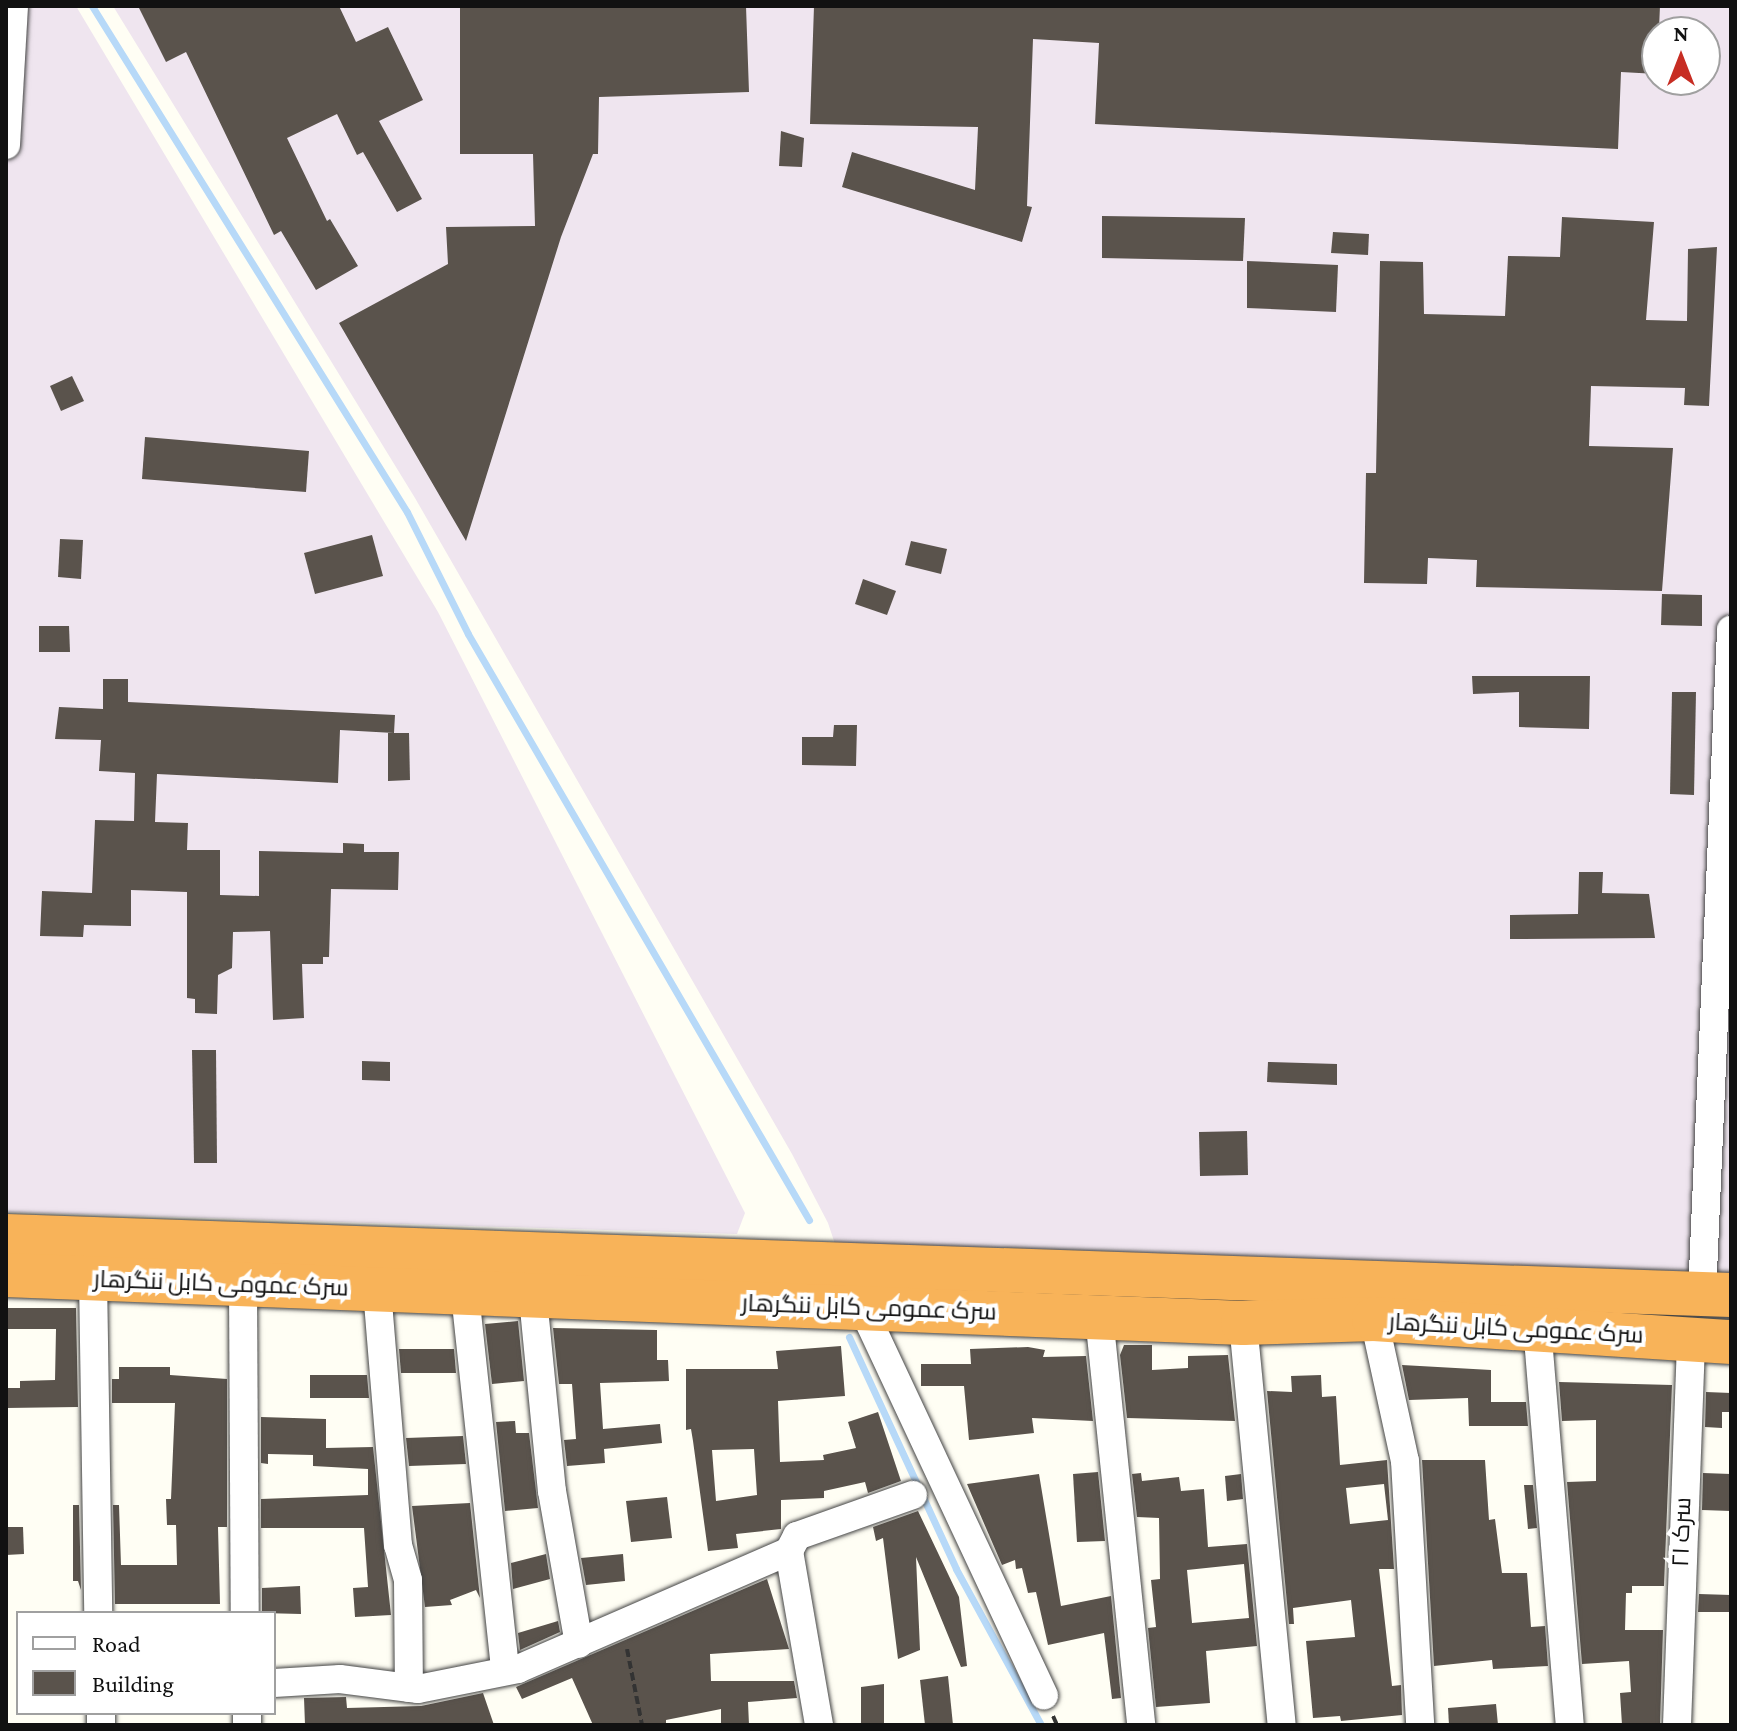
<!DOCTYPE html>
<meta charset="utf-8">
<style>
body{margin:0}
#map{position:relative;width:1737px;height:1731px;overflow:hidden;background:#fffef4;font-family:"Crimson Pro",Cairo,serif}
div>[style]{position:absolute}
.industrial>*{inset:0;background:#efe5ef}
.stream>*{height:7px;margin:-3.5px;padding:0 3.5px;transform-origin:3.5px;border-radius:3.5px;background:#b7d9f8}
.building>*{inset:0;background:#5a534c}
.path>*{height:4px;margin-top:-2px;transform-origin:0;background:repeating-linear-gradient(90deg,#333 0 8px,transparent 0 12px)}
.roads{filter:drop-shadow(0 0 2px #444) drop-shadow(0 0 2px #444)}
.street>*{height:28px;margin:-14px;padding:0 14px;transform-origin:14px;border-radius:14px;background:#fff}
.highway>*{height:44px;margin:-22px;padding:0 22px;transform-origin:22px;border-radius:22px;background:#f8b359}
span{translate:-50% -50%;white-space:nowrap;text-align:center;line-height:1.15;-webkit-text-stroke:8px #fff;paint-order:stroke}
.street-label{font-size:24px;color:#111}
.frame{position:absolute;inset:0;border:8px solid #111;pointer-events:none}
.legend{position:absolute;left:16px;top:1611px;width:260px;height:104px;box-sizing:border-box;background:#fff;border:2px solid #a0a0a0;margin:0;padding:10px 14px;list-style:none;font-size:24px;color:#111}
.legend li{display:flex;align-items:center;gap:16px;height:40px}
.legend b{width:40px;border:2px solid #a0a0a0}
.north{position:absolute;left:1641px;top:16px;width:80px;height:80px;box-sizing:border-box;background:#fff;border:2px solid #a0a0a0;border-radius:50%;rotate:0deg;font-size:22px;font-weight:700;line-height:32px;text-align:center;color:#111}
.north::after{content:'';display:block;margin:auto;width:28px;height:36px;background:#c72d23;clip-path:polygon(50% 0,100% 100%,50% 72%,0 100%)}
</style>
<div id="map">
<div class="industrial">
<div style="clip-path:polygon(6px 6px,76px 6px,438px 612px,745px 1213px,737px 1234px,6px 1212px)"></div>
<div style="clip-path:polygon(evenodd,113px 6px,1731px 6px,1731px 1295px,841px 1262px,828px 1223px,792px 1154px,415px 498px,113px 6px,1657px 32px,1705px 32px,1705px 80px,1657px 80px,1657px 32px)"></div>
</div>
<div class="stream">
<div style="left:92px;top:6px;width:596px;rotate:58.1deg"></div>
<div style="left:407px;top:512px;width:136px;rotate:63.4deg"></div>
<div style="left:468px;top:634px;width:678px;rotate:59.8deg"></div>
<div style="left:849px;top:1337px;width:255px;rotate:65.2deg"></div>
<div style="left:956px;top:1569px;width:178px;rotate:61.4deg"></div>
</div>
<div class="building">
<div style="clip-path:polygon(138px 6px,339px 6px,356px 42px,388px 27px,423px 100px,379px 121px,422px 199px,397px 212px,363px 152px,357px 155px,337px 114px,287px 138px,327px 221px,330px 219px,358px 266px,316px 290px,281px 231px,274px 235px,186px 52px,166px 62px)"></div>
<div style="clip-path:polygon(460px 6px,746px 6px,749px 92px,599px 97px,598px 154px,593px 154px,561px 237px,466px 541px,339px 323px,448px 264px,446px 227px,535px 226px,533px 154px,460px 154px)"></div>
<div style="clip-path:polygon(814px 6px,1660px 6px,1657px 74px,1621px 72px,1618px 149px,1095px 124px,1099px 43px,1033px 39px,1027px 206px,1032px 207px,1022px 242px,842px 187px,852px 152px,975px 190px,978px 127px,810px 124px)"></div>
<div style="clip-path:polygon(781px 131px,804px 138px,802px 167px,779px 166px)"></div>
<div style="clip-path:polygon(1102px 216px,1245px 218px,1243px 261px,1102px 258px)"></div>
<div style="clip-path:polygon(1562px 217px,1654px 222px,1646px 320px,1687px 321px,1688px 249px,1717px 247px,1709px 406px,1684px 405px,1685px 388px,1591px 386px,1589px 446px,1673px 448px,1662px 591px,1476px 587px,1477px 560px,1428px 558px,1427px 584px,1364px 583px,1366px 473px,1376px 473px,1380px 261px,1423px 262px,1424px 314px,1505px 316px,1508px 256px,1560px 257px)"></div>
<div style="clip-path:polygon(1333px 232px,1369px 234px,1368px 255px,1331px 253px)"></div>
<div style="clip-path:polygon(1247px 261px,1338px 265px,1336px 312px,1247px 308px)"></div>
<div style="clip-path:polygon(72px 376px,84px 401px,61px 411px,50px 386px)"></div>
<div style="clip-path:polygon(145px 437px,309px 451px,306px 492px,142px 479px)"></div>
<div style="clip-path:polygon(372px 535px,383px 576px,315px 594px,304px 553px)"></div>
<div style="clip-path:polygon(60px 539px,83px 540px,81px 579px,58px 577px)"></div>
<div style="clip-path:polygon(911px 541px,947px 549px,941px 574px,905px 565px)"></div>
<div style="clip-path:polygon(863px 579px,896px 591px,887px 615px,855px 604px)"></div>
<div style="clip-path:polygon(1662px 594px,1702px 595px,1702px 626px,1661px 625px)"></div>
<div style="clip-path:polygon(39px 626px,69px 626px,70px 652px,39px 652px)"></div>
<div style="clip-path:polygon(1472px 676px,1590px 676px,1589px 729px,1519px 727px,1519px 692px,1473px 694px)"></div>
<div style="clip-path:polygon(103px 679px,128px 679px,128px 702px,395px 715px,394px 733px,340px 730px,338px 783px,157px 774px,155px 822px,188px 823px,187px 850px,220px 850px,220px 895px,259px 896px,259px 851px,343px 853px,343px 843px,364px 844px,364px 852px,399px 852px,398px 890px,331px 889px,329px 957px,323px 957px,323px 964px,302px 964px,304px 1018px,273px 1020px,270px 931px,233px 932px,232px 968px,218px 975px,217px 1014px,195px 1013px,195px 999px,187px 998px,187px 892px,131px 890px,131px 926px,84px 925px,83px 937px,40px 936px,42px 891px,92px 893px,95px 820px,134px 821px,135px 773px,99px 771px,101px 740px,55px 739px,59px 707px,103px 709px)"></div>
<div style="clip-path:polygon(1672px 692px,1696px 692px,1694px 795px,1670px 794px)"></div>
<div style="clip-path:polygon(834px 725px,857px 725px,856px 766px,802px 765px,802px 737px,833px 737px)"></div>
<div style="clip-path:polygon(388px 733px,409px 733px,410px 780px,388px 781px)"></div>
<div style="clip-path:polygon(1579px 872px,1603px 872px,1602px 893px,1649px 894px,1655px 938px,1510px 939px,1510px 915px,1578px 914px)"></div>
<div style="clip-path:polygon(192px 1050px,216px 1050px,217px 1163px,194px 1163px)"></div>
<div style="clip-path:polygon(362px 1061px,390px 1062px,390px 1081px,362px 1080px)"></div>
<div style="clip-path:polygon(1268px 1062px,1337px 1064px,1337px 1085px,1267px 1082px)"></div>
<div style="clip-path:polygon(1247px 1131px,1248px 1175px,1200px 1176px,1199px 1132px)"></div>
<div style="clip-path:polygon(6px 1308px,76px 1308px,78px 1407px,6px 1408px,6px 1388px,20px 1388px,20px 1381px,55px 1380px,56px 1329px,6px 1329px)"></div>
<div style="clip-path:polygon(518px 1321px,524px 1381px,492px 1384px,485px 1324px)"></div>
<div style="clip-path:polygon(553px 1328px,657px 1330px,657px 1360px,668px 1360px,669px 1381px,600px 1383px,603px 1429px,660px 1424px,662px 1443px,604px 1449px,605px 1463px,567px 1466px,564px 1440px,576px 1439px,572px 1384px,559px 1384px)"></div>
<div style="clip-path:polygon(1124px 1345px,1152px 1345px,1152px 1370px,1188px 1368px,1188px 1356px,1228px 1355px,1235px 1421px,1127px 1418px,1120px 1355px)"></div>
<div style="clip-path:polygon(evenodd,841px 1346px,845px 1396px,778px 1401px,780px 1462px,824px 1460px,823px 1455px,856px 1448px,848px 1422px,878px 1412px,901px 1481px,868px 1493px,865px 1482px,824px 1491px,824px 1498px,781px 1500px,781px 1529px,736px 1534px,738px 1548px,708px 1551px,693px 1441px,691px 1429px,686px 1430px,686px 1369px,778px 1369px,776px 1351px,841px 1346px,754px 1449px,757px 1495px,716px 1501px,712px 1450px,754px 1449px)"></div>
<div style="clip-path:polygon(1028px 1347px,1045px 1350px,1043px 1357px,1086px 1356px,1093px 1421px,1032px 1418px,1034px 1433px,969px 1440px,964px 1386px,921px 1386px,921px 1364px,971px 1364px,970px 1349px)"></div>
<div style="clip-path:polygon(399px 1349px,454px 1349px,456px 1373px,401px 1373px)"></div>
<div style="clip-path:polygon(1402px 1365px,1491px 1370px,1491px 1402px,1526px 1402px,1528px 1426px,1469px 1426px,1468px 1398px,1409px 1400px)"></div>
<div style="clip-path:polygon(119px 1367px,170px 1367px,170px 1375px,227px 1379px,227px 1527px,218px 1527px,220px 1604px,115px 1604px,113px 1505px,119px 1505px,121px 1565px,177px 1565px,176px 1525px,167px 1525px,166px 1499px,171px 1499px,175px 1403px,112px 1403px,112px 1379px,119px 1379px)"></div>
<div style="clip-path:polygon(310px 1375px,367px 1375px,369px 1398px,310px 1398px)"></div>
<div style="clip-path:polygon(evenodd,1321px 1375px,1322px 1397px,1336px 1396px,1340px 1465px,1387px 1460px,1394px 1569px,1379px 1569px,1392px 1686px,1401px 1685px,1402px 1715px,1341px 1721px,1340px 1716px,1313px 1718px,1306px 1641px,1355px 1637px,1351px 1600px,1293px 1608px,1294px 1624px,1289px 1624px,1267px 1391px,1292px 1392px,1291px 1376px,1321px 1375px,1384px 1484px,1388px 1520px,1350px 1524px,1346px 1488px,1384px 1484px)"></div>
<div style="clip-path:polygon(1559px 1382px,1672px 1385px,1664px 1586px,1632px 1586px,1632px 1593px,1626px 1593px,1625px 1630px,1663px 1630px,1660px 1725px,1622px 1725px,1620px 1693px,1631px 1692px,1629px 1661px,1582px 1664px,1567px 1482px,1596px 1481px,1596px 1420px,1562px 1421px)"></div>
<div style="clip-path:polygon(1706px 1392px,1731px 1393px,1731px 1412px,1722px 1412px,1722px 1428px,1705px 1427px)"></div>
<div style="clip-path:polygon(261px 1417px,326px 1419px,326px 1448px,373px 1447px,391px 1615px,355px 1617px,353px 1588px,368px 1587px,364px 1528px,261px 1528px,261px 1499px,368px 1495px,368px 1469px,313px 1466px,313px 1455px,268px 1454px,268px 1464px,261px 1463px)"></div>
<div style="clip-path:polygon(515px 1421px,516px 1433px,529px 1433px,538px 1508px,505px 1511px,496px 1422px)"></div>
<div style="clip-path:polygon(463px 1436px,466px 1464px,409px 1466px,406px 1438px)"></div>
<div style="clip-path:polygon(1422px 1460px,1485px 1460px,1489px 1520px,1495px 1519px,1502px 1573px,1527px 1573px,1531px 1627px,1545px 1626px,1548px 1666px,1493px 1669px,1492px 1660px,1434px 1666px)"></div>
<div style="clip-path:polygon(1098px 1472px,1105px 1541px,1077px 1542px,1073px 1474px)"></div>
<div style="clip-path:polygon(evenodd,1141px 1473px,1142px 1481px,1179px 1477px,1181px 1491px,1204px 1489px,1208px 1547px,1247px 1544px,1257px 1646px,1206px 1651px,1210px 1703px,1156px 1707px,1148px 1628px,1156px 1627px,1151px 1580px,1160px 1579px,1159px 1518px,1137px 1517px,1132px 1474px,1141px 1473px,1244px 1564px,1249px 1618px,1192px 1623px,1187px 1570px,1244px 1564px)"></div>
<div style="clip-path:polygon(1703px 1473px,1731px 1474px,1731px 1511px,1702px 1510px)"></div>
<div style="clip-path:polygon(1039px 1474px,1061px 1606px,1111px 1596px,1121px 1698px,1112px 1699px,1104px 1633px,1048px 1645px,1036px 1592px,1028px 1593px,1022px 1568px,1016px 1569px,1015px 1560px,1002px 1565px,967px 1484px)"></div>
<div style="clip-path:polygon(1241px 1474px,1243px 1499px,1227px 1501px,1225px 1476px)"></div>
<div style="clip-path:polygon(1524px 1485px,1533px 1485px,1537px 1528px,1528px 1529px)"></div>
<div style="clip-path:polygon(667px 1497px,672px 1538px,631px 1542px,626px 1501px)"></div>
<div style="clip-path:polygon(470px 1503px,480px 1598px,476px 1590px,450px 1600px,452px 1605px,425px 1607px,412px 1506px)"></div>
<div style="clip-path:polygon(73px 1505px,79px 1505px,81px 1590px,78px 1581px,73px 1581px)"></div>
<div style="clip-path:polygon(918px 1511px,959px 1597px,967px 1666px,961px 1667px,916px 1557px,920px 1650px,898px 1659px,883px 1538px,876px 1541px,873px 1527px)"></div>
<div style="clip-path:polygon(6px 1527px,23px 1527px,24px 1554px,6px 1555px)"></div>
<div style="clip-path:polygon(546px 1554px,550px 1579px,513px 1589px,511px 1563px)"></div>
<div style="clip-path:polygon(623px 1554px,625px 1581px,586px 1585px,581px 1558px)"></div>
<div style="clip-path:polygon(767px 1579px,789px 1649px,710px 1654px,711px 1681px,794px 1681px,797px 1698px,748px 1702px,749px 1725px,721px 1725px,721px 1709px,666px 1720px,666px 1725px,593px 1725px,572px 1678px,522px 1699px,516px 1687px)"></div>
<div style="clip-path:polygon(300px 1586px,301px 1614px,262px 1613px,262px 1588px)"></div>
<div style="clip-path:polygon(1699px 1594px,1731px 1595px,1731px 1612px,1698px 1612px)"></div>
<div style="clip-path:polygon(558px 1621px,560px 1632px,520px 1650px,518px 1633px)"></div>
<div style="clip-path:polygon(948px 1676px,953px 1725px,925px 1725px,920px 1680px)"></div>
<div style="clip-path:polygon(884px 1684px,884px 1725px,861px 1725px,861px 1687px)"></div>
<div style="clip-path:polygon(483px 1693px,494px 1725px,305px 1725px,304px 1698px,346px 1697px,347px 1708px,421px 1706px)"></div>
<div style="clip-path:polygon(1496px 1704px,1498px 1725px,1449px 1725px,1448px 1708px)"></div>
</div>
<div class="path">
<div style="left:627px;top:1649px;width:77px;rotate:78.8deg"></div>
<div style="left:1053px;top:1716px;width:10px;rotate:66deg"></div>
</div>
<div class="roads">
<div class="street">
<div style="left:6px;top:145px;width:139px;rotate:-86.7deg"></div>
<div style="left:93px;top:1278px;width:335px;rotate:89.1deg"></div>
<div style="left:243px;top:1285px;width:328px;rotate:89.7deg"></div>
<div style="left:377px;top:1290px;width:256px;rotate:85.3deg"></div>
<div style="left:398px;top:1545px;width:36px;rotate:74deg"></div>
<div style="left:408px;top:1580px;width:108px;rotate:89.5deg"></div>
<div style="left:465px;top:1294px;width:379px;rotate:83.9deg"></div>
<div style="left:1702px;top:1295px;width:666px;rotate:-87.5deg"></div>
<div style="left:533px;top:1298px;width:194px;rotate:84.4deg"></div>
<div style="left:552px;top:1491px;width:155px;rotate:80deg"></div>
<div style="left:862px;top:1307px;width:429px;rotate:64.9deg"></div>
<div style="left:1099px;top:1316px;width:411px;rotate:84.1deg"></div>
<div style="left:1374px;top:1319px;width:145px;rotate:77.7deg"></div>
<div style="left:1405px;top:1461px;width:264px;rotate:86.7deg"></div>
<div style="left:1243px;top:1323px;width:404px;rotate:84.5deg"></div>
<div style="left:1537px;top:1326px;width:400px;rotate:85.3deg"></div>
<div style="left:789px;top:1551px;width:177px;rotate:80.2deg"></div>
<div style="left:274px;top:1683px;width:66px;rotate:-3.5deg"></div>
<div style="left:340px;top:1679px;width:79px;rotate:7.3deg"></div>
<div style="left:418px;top:1689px;width:102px;rotate:-11.3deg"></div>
<div style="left:518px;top:1669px;width:296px;rotate:-23.5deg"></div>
<div style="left:789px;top:1551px;width:17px;rotate:-62deg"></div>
<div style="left:797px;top:1536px;width:123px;rotate:-19.5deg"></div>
<div style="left:101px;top:1713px;width:12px;rotate:90deg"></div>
<div style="left:247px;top:1713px;width:12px;rotate:90deg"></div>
<div style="left:1677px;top:1725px;width:386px;rotate:-87.9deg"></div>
</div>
<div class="highway">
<div style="left:6px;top:1236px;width:1726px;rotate:1.96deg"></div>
<div style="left:6px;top:1275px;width:1238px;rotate:2.22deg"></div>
<div style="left:1243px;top:1323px;width:131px;rotate:-1.7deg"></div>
<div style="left:1374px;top:1319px;width:358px;rotate:3.7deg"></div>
</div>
</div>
<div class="street-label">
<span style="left:221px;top:1283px;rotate:2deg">سرک عمومی کابل ننگرهار</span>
<span style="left:869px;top:1307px;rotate:2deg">سرک عمومی کابل ننگرهار</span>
<span style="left:1516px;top:1328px;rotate:3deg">سرک عمومی کابل ننگرهار</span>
<span style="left:1681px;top:1532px;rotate:-88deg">سرک ۲۱</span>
</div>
<div class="frame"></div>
<ul class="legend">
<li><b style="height:10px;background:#fff"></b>Road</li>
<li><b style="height:22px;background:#5a534c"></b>Building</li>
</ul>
<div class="north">N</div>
</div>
